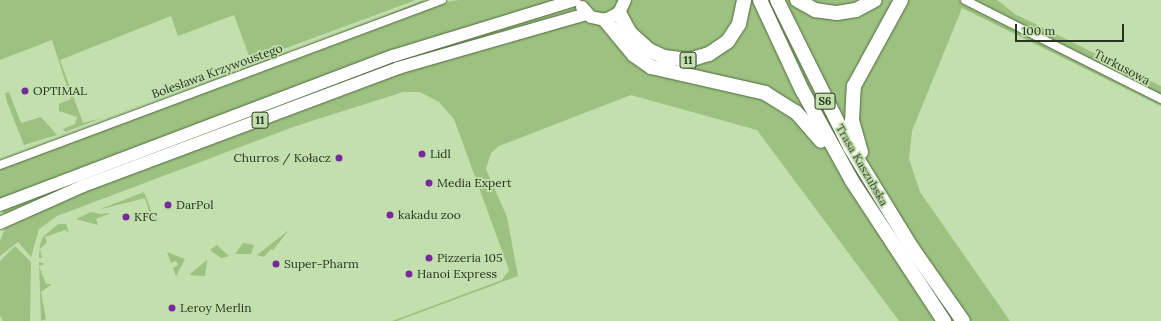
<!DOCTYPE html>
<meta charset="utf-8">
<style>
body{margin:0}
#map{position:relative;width:1161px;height:321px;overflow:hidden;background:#c2dfad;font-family:Lora,serif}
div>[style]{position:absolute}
.green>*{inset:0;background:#9cc180}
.roads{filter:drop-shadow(0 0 1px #516a3e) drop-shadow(0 0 1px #516a3e)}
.street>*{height:8px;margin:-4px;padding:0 4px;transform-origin:4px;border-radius:4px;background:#fff}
.primary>*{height:12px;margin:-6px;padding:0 6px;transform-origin:6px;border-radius:6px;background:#fff}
.highway>*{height:14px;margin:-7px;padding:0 7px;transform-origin:7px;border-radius:7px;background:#fff}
.dots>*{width:11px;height:11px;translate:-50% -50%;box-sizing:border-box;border:2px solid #c2dfad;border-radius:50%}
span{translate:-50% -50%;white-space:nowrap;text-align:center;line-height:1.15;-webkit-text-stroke:3.5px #c2dfad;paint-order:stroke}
.shield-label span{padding:1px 3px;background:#c2dfad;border:1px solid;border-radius:3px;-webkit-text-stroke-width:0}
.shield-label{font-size:11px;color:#293420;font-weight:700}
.street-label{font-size:12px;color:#293420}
.poi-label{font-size:12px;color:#293420}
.left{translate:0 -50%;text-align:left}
.right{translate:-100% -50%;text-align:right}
.scale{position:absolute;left:1015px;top:24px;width:109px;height:18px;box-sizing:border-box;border:2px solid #293420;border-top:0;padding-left:5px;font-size:12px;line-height:14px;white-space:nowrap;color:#293420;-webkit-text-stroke:3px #c2dfad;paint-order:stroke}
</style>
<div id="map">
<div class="green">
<div style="clip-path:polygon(0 0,416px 0,251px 61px,234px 15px,178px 36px,171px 16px,60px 60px,83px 123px,102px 118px,65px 132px,63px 129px,75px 124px,77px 117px,59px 111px,59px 104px,71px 99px,52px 40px,0 60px)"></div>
<div style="clip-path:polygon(424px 0,420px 4px,314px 42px,387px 15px)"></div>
<div style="clip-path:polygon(460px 0,997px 0,1015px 14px,1161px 86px,1161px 106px,962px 8px,912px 131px,909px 159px,920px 192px,1010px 321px,899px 321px,757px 130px,631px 95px,499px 146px,491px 153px,486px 169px,507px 217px,518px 276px,397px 321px,392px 321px,502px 280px,509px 270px,454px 119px,439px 102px,420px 92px,403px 92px,296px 126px,57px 216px,39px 229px,31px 257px,18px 242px,0 256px,0 241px,6px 226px,46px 206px,526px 27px,81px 182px,4px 214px,2px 210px,206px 131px,432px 48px,524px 22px,521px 14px,0 200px,0 169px,451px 1px)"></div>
<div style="clip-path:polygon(288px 52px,287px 54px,182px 91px)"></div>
<div style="clip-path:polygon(9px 92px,21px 123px,41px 117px,57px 135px,24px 145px,7px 102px,5px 93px)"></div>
<div style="clip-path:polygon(144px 192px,155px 221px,152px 222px,145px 198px,98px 210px)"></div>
<div style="clip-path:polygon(91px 212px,100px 214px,111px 213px,96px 219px,98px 225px,76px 219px)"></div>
<div style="clip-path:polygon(58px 224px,66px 224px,69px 233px,65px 230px,45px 237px,47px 242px,40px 249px,42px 258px,39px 258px,40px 245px,43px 237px)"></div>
<div style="clip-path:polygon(289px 230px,273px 250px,271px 249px,264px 257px,257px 255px)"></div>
<div style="clip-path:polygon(243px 243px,254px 245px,251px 254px,235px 254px)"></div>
<div style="clip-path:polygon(217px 245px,218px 246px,229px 256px,221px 258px,210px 250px)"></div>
<div style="clip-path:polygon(15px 246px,31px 262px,30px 321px,3px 321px,0 316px,0 261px)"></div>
<div style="clip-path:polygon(167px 252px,185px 259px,176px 276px,173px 268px,178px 265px,176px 261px,171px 263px)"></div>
<div style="clip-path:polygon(207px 260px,205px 276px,190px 275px,190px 274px)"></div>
<div style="clip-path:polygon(39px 262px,45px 264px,39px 266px,46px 284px,52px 284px,41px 292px,46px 319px,41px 321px)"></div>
</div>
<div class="roads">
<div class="street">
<div style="left:965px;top:0;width:220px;rotate:26.8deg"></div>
<div style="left:0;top:165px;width:472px;rotate:-20.5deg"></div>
</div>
<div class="primary">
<div style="left:582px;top:7px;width:13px;rotate:48deg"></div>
<div style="left:591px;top:17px;width:14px;rotate:12deg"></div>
<div style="left:605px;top:20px;width:16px;rotate:-27deg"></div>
<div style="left:619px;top:13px;width:14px;rotate:-65deg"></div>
<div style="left:0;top:205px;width:420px;rotate:-20.8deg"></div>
<div style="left:393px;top:56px;width:190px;rotate:-17.1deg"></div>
<div style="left:0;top:223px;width:91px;rotate:-24deg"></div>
<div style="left:83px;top:186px;width:336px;rotate:-20.5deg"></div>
<div style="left:398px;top:68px;width:196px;rotate:-16deg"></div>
</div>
<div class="highway">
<div style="left:760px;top:0;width:99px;rotate:65deg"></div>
<div style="left:802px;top:90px;width:104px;rotate:61.2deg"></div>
<div style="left:852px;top:181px;width:168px;rotate:56.7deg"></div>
<div style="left:777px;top:0;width:164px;rotate:63.6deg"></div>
<div style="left:850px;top:147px;width:119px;rotate:58.5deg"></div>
<div style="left:912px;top:248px;width:89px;rotate:55.1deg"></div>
<div style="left:797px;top:0;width:21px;rotate:29deg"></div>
<div style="left:815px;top:10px;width:22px;rotate:8deg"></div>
<div style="left:837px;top:13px;width:19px;rotate:-9deg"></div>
<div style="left:856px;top:10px;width:21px;rotate:-28deg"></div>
<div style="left:619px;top:13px;width:23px;rotate:61deg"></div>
<div style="left:630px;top:33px;width:25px;rotate:42deg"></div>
<div style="left:649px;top:50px;width:17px;rotate:25deg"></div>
<div style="left:664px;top:57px;width:25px;rotate:7deg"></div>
<div style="left:689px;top:60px;width:21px;rotate:-17deg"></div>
<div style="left:709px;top:54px;width:23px;rotate:-34deg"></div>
<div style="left:728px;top:41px;width:20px;rotate:-57deg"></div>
<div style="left:739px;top:24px;width:25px;rotate:-78deg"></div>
<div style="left:605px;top:20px;width:45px;rotate:50.4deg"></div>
<div style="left:634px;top:55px;width:21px;rotate:35deg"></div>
<div style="left:651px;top:67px;width:117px;rotate:12.8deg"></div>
<div style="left:765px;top:93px;width:36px;rotate:32deg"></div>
<div style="left:796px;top:112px;width:38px;rotate:49deg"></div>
<div style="left:861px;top:152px;width:32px;rotate:-106deg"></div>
<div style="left:852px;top:121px;width:35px;rotate:-87deg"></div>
<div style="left:854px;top:86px;width:98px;rotate:-61.3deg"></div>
</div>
</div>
<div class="dots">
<div style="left:25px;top:91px;background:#772a9b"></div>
<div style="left:422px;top:154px;background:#772a9b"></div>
<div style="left:339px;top:158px;background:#772a9b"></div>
<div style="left:429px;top:183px;background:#772a9b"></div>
<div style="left:168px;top:205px;background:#772a9b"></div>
<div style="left:390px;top:215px;background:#772a9b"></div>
<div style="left:126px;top:217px;background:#772a9b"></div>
<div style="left:429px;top:258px;background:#772a9b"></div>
<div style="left:276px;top:264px;background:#772a9b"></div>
<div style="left:409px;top:274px;background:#772a9b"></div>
<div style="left:172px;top:308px;background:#772a9b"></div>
</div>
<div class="shield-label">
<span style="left:688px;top:60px">11</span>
<span style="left:825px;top:101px">S6</span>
<span style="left:260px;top:120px">11</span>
</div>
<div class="street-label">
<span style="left:1122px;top:67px;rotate:28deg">Turkusowa</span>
<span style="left:217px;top:71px;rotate:-20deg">Bolesława Krzywoustego</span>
<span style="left:862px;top:165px;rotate:60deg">Trasa Kaszubska</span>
</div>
<div class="poi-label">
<span class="left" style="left:33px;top:91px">OPTIMAL</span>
<span class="left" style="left:430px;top:154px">Lidl</span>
<span class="right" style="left:331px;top:158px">Churros / Kołacz</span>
<span class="left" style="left:437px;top:183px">Media Expert</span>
<span class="left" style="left:176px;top:205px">DarPol</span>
<span class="left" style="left:398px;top:215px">kakadu zoo</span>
<span class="left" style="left:134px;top:217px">KFC</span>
<span class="left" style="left:437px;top:258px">Pizzeria 105</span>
<span class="left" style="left:284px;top:264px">Super-Pharm</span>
<span class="left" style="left:417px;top:274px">Hanoi Express</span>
<span class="left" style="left:180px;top:308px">Leroy Merlin</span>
</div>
<div class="scale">100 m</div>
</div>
